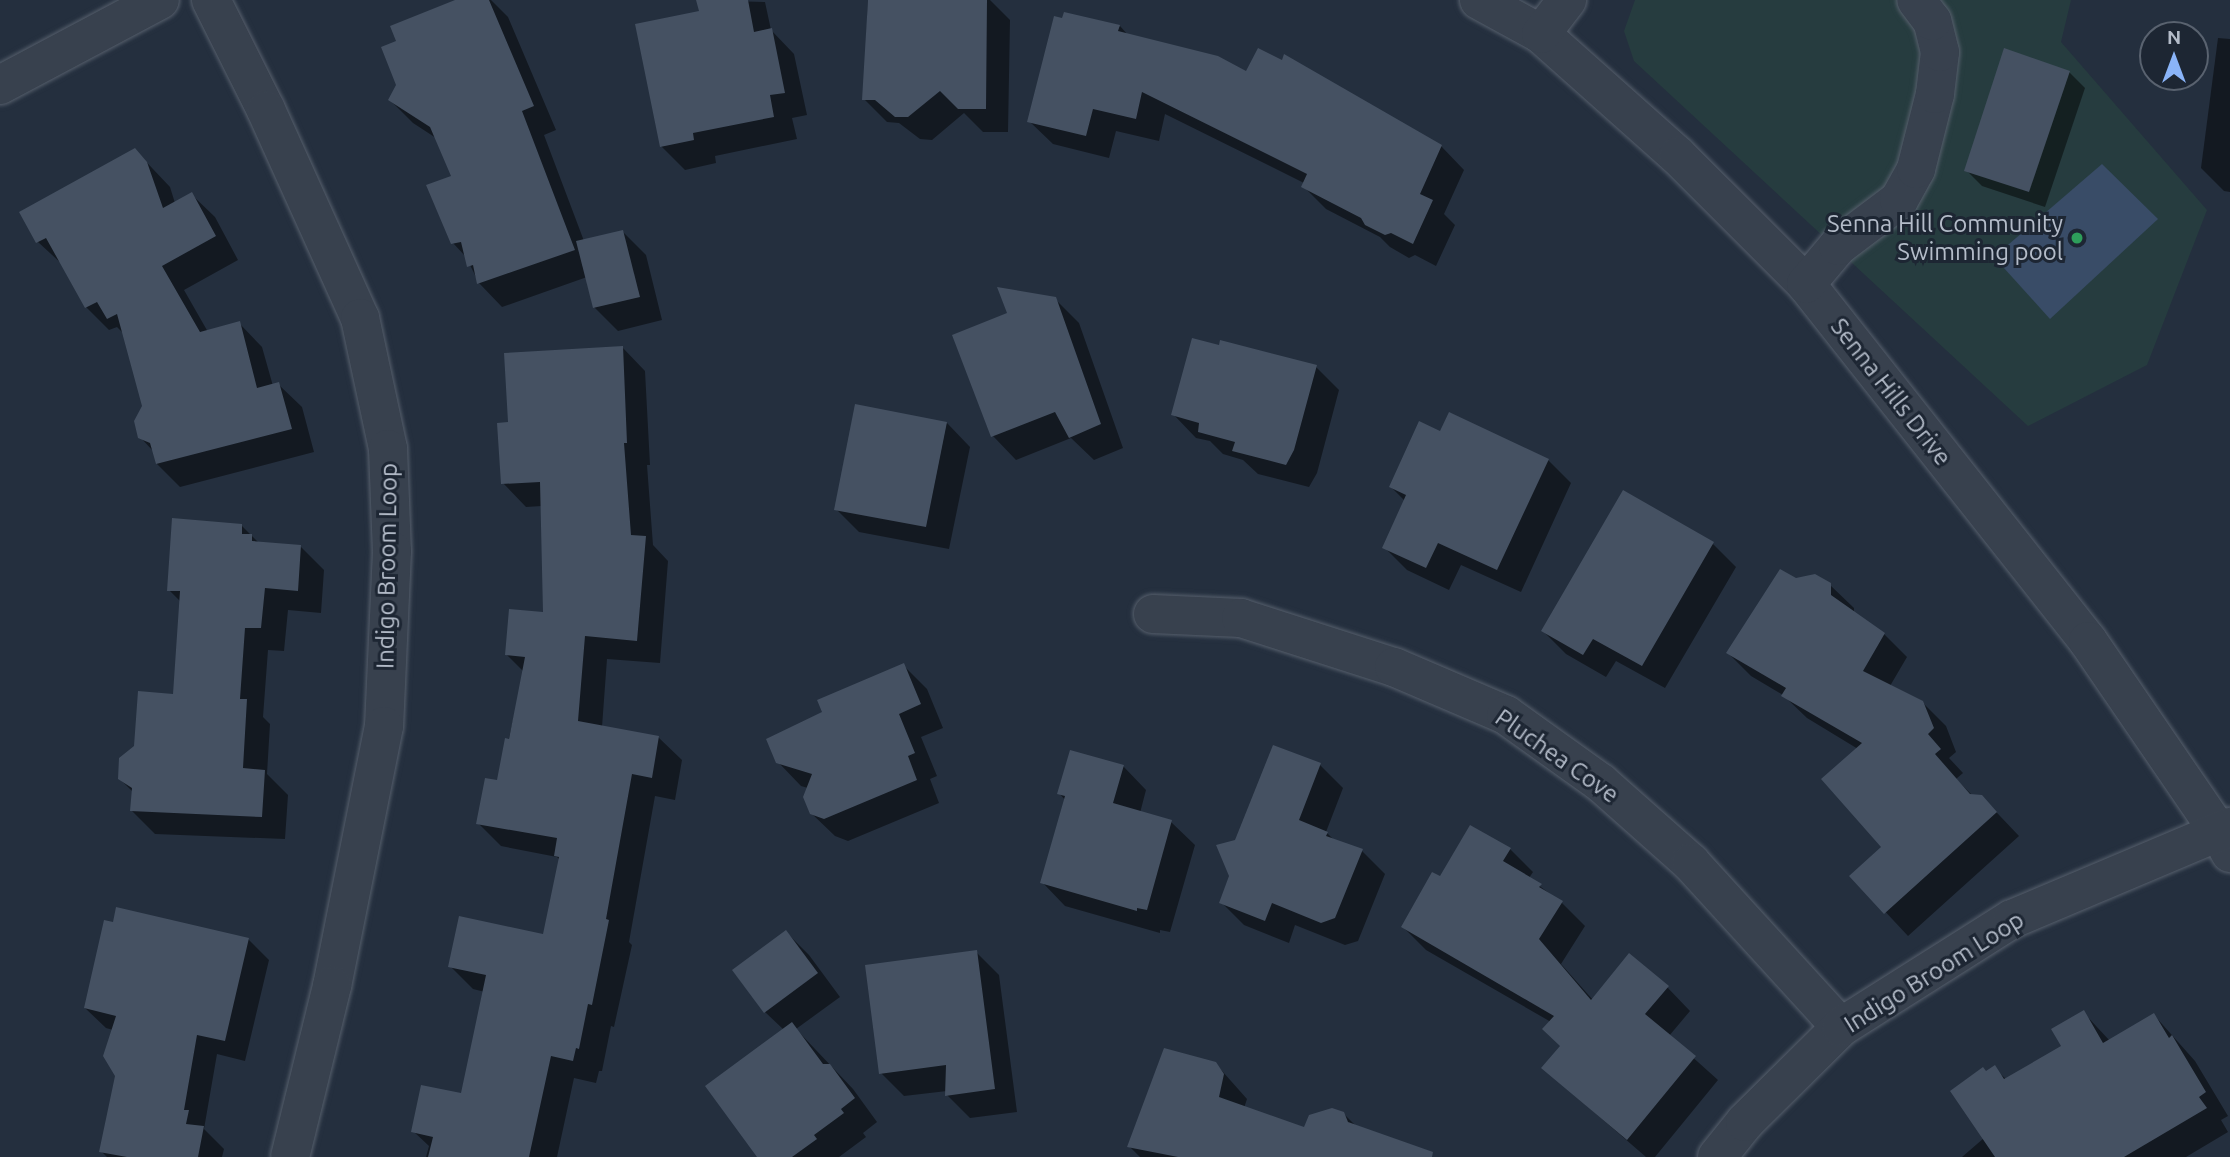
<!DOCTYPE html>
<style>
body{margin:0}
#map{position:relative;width:2230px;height:1157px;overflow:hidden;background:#242f3e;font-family:Ubuntu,sans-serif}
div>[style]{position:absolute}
.green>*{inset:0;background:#263c3f}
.water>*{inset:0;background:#394c67}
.shadow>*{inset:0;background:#0007}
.building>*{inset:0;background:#455162}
.roads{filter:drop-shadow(0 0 2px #565f6c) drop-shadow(0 0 2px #565f6c)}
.minor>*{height:38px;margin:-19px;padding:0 19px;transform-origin:19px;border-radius:19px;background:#38414e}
.dots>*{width:19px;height:19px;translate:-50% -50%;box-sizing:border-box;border:4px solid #1d2633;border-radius:50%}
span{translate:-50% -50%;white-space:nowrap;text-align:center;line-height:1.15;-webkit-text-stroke:6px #1d2633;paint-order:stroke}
.poi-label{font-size:24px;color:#b4bcc9}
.right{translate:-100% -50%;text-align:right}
.street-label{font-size:24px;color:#b4bcc9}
.north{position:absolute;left:2139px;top:21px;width:70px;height:70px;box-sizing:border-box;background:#1d2633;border:2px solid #59626f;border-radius:50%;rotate:0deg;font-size:19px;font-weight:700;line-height:28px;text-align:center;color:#b4bcc9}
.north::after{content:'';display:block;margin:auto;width:24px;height:32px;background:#8ab4f8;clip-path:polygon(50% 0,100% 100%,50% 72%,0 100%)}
</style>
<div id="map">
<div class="green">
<div style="clip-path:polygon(1635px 0,2071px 0,2061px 42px,2207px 210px,2147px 365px,2028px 426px,1634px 61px,1624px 31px)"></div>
</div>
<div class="water">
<div style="clip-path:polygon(2102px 164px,2158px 219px,2050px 319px,1994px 257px)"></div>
</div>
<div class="shadow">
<div style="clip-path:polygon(459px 0,491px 0,508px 17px,556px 130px,544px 135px,584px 241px,623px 232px,646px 255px,662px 320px,618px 331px,594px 307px,587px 277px,502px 307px,479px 283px,466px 257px,453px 243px,453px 177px,436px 138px,413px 123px,390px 100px,398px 85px,398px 42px)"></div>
<div style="clip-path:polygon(698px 0,765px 2px,771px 30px,794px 54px,807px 115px,792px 118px,797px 139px,715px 156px,716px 163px,685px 170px,661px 146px,701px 12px)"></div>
<div style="clip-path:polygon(868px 0,990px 0,1010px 20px,1008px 132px,983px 132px,964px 113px,932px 140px,920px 139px,899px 123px,887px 122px,864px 99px)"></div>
<div style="clip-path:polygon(1120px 26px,1128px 35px,1247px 73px,1441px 146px,1464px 170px,1444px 214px,1455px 225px,1436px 266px,1415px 255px,1409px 258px,1390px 247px,1380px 237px,1326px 209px,1303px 186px,1304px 183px,1165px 114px,1159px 141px,1116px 131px,1109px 158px,1053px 144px,1029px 121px)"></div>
<div style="clip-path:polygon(2218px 38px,2230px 39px,2230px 192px,2224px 191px,2201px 168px)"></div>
<div style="clip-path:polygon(2069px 72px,2085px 88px,2045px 207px,1982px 186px,1966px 170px)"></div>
<div style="clip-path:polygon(135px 150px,170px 187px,175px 203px,191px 194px,215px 217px,238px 260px,184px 290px,208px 332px,239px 323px,262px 347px,273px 386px,278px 384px,302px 407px,314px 452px,180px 487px,157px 464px,154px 452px,140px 437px,144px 406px,125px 335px,117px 327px,109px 330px,86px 307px,63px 265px,38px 242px,21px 213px)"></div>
<div style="clip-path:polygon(1055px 299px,1079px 323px,1123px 448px,1094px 460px,1071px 438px,1016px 460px,993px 436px,954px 336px)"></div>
<div style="clip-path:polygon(622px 347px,645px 371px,650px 465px,647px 465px,653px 545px,668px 561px,660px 663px,607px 659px,602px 727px,658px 737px,682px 760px,675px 800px,655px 796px,629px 942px,632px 945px,614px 1027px,611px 1026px,602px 1071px,599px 1071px,596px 1083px,574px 1078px,557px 1157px,426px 1157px,429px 1146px,413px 1131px,462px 1095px,485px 992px,473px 989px,450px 966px,544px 936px,560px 860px,557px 857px,501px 846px,478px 823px,499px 782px,524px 672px,507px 655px,545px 614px,542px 506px,526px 507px,503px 483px,510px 424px)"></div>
<div style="clip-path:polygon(1220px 347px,1316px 367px,1339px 390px,1317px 473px,1309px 487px,1258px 474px,1243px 460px,1223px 454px,1210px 441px,1196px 438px,1173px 414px)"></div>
<div style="clip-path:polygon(947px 423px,970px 447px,949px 549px,859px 532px,836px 509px)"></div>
<div style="clip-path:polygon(1441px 433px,1548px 460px,1571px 483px,1521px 592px,1461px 565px,1449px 590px,1407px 570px,1384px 547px,1405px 501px,1391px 487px)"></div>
<div style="clip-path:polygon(242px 526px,259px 543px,300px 546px,324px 570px,321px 613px,288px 610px,284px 651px,268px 650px,263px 717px,270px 724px,267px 774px,288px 795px,285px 839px,155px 834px,132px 811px,133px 792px,119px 778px,136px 746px,175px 696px,181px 602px,169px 590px)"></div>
<div style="clip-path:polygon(1713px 544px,1736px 567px,1665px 688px,1616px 661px,1606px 677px,1566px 654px,1543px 631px)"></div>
<div style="clip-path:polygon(1796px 580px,1830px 585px,1854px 608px,1854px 613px,1884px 634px,1907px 657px,1890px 686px,1922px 702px,1946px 726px,1956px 752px,1949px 758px,1963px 773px,1956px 779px,1972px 795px,1981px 796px,2019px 836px,1908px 936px,1852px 876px,1884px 847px,1858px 749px,1807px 718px,1783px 695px,1751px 676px,1728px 653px)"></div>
<div style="clip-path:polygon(904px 666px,927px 689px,943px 728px,921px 737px,937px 776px,930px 779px,939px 803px,848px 841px,835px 836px,811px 813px,808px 788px,801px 786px,778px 762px,825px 713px)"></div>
<div style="clip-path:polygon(1320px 765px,1343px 788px,1326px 832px,1334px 840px,1362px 851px,1385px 874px,1358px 941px,1345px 945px,1295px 925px,1289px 943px,1244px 925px,1221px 902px,1231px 876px,1237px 842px)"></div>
<div style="clip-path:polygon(1123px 766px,1146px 790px,1140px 813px,1171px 822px,1195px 845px,1170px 932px,1160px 930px,1160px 933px,1065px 906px,1042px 882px,1065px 800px,1059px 793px)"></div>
<div style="clip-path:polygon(1510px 849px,1533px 872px,1529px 878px,1562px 903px,1585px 926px,1561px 964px,1593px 1000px,1667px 987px,1690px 1011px,1669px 1036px,1718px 1080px,1655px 1157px,1646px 1157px,1543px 1068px,1562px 1046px,1551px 1022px,1426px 950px,1403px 927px,1441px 879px)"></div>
<div style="clip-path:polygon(786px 932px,809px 955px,840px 997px,796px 1029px,853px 1089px,877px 1122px,863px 1133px,866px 1137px,839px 1157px,760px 1157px,784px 1030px,765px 1012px)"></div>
<div style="clip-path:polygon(248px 939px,269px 960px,245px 1061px,217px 1054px,204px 1129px,224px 1149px,222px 1157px,107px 1157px,101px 1151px,116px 1076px,113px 1030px,106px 1028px,85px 1008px)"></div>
<div style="clip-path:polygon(976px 952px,999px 975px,1017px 1112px,970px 1118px,947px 1095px,947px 1091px,904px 1096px,881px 1073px)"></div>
<div style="clip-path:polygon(2083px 1012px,2110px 1041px,2154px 1015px,2195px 1061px,2228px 1116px,2221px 1120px,2228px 1132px,2186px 1157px,1962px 1157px,1984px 1138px,1987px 1073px,1994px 1068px,2006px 1079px,2064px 1046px)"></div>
<div style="clip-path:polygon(1215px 1063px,1247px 1099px,1244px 1108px,1306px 1129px,1343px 1113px,1357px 1127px,1402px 1157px,1140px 1157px,1129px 1146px)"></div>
</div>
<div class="building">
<div style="clip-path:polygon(455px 0,489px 0,534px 106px,522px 111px,575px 250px,477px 284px,473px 265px,467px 267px,461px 242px,451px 244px,426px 185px,451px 176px,430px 127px,388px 100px,396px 85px,381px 47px,396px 41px,390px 26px)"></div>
<div style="clip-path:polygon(696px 0,748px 0,754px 32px,772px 28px,785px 93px,770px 95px,774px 117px,693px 133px,694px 140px,660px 147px,635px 24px,699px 11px)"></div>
<div style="clip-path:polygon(868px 0,987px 0,986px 109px,958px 109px,940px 91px,908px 117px,895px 117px,875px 100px,862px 100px)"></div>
<div style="clip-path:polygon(1064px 12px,1120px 25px,1118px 31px,1218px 56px,1246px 71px,1258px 48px,1282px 60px,1284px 54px,1442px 145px,1420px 194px,1433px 200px,1413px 244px,1391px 233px,1385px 235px,1365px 225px,1361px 218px,1301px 187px,1307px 174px,1142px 92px,1136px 119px,1093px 109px,1086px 136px,1027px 122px,1054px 16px,1062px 18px)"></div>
<div style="clip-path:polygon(2004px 48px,2070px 71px,2029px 192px,1964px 171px)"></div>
<div style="clip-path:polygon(135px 148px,147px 162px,163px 208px,192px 192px,216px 236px,162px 266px,200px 332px,240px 321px,257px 388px,279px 382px,292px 429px,156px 464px,150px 443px,138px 438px,134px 421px,142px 406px,117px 314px,107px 319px,97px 302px,85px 308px,46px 238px,36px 243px,19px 212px)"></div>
<div style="clip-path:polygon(623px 230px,640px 297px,593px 308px,576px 241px)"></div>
<div style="clip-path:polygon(997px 287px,1056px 297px,1101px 424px,1069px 438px,1055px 412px,991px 437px,952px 335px,1007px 313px)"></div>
<div style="clip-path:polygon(1192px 338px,1219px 345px,1220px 340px,1317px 365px,1294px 450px,1286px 465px,1232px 451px,1235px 442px,1198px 432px,1199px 423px,1171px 415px)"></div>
<div style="clip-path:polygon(623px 346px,627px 443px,624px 443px,631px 535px,646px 536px,637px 641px,585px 636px,578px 721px,659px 736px,652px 778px,632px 774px,606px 919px,609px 920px,592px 1005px,588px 1004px,579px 1049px,576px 1048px,573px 1061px,551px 1056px,529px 1157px,428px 1157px,433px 1137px,411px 1132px,421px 1085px,461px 1093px,486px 975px,448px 967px,459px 916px,543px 934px,559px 857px,554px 856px,557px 838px,476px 824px,485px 778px,497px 780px,505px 738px,509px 739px,525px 657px,505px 655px,509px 609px,543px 612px,540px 482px,501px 484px,497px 423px,508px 422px,504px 353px)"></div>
<div style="clip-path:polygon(855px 404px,947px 422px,926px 527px,834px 510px)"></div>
<div style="clip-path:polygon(1449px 412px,1549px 459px,1497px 570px,1438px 543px,1426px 568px,1382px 548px,1406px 495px,1389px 487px,1419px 421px,1440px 431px)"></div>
<div style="clip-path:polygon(1623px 490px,1714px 542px,1642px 666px,1593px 639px,1583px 655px,1541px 631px)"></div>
<div style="clip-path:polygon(172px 518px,242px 524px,242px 534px,252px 534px,252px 541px,301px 545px,298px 591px,265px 588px,261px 628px,245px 628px,240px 699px,247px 699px,243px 768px,265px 770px,262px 817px,130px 811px,132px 788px,118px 779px,119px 758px,134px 746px,138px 691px,173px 694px,180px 591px,167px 591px)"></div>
<div style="clip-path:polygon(1780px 569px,1796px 578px,1815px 574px,1831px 583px,1831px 595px,1885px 633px,1863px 671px,1923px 701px,1934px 728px,1928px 734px,1941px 749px,1935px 754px,1970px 794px,1982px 795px,1997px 812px,1884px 914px,1849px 876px,1881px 847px,1821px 779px,1862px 743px,1781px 696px,1786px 688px,1726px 653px)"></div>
<div style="clip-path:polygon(904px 663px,921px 704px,899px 714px,915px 753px,908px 756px,917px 780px,824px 819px,810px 814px,803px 797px,812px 774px,776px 763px,766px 739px,822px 712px,817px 700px)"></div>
<div style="clip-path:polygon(1273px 745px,1321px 763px,1299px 820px,1328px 832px,1326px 836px,1363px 849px,1335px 918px,1321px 923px,1272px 903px,1265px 921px,1219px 903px,1229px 876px,1216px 845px,1235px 840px)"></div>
<div style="clip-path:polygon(1070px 750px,1124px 765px,1113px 803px,1172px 820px,1147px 910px,1137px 908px,1137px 911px,1040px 883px,1065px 796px,1057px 794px)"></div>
<div style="clip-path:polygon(1470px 825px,1511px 848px,1503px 861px,1542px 884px,1539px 887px,1563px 901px,1539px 939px,1591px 1000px,1629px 953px,1669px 986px,1645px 1014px,1696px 1056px,1627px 1140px,1541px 1068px,1560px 1046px,1542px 1029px,1554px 1016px,1401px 927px,1432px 872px,1440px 876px)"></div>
<div style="clip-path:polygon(116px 907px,249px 938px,225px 1041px,197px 1035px,184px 1110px,189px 1110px,186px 1124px,204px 1126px,198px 1157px,127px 1157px,99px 1152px,115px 1076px,103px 1056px,116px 1016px,84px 1008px,104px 920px,113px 922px)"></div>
<div style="clip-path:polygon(786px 930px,818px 973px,764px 1013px,732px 970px)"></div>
<div style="clip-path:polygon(977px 950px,995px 1089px,945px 1096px,946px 1065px,879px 1074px,865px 965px)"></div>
<div style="clip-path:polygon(2084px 1010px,2103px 1043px,2154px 1013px,2169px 1038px,2172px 1035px,2206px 1092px,2199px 1097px,2207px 1108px,2124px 1157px,1995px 1157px,1950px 1091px,1983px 1067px,1986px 1071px,1995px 1065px,2004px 1079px,2061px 1046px,2051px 1029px)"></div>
<div style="clip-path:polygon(792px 1022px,823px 1064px,830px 1064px,855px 1098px,841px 1109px,844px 1113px,814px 1135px,817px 1139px,792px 1157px,757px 1157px,705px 1086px)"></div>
<div style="clip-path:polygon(1164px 1048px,1216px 1062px,1224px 1074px,1219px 1097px,1304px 1127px,1309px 1115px,1332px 1108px,1344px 1112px,1348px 1122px,1433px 1152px,1432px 1157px,1178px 1157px,1127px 1147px)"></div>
</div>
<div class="roads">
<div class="minor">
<div style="left:211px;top:0;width:123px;rotate:63.4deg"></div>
<div style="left:266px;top:110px;width:228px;rotate:65.7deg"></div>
<div style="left:360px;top:318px;width:134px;rotate:77.9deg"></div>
<div style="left:388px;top:449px;width:102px;rotate:87.8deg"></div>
<div style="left:392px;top:551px;width:175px;rotate:92.6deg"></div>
<div style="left:384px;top:726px;width:265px;rotate:101.3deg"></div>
<div style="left:332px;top:986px;width:176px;rotate:103.8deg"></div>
<div style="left:1479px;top:0;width:71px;rotate:28.7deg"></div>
<div style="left:1541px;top:34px;width:183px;rotate:41.7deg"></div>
<div style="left:1678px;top:156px;width:181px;rotate:45deg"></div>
<div style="left:1806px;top:284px;width:455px;rotate:51.7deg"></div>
<div style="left:2088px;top:641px;width:232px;rotate:55.6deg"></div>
<div style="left:2219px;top:832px;width:24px;rotate:62deg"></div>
<div style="left:1541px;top:34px;width:43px;rotate:-52.6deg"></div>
<div style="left:0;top:85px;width:181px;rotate:-28deg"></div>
<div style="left:1806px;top:284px;width:50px;rotate:-49.9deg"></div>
<div style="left:1838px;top:246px;width:76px;rotate:-37deg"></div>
<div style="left:1899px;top:200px;width:35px;rotate:-61deg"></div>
<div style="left:1916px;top:169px;width:77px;rotate:-75.8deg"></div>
<div style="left:1935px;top:94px;width:42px;rotate:-83.2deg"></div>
<div style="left:1940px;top:52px;width:32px;rotate:-104deg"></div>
<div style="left:1932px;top:21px;width:26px;rotate:-127deg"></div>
<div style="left:1153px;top:614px;width:88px;rotate:2.6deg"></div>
<div style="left:1241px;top:618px;width:161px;rotate:17.8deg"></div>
<div style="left:1394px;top:667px;width:122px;rotate:23.2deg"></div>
<div style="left:1506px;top:715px;width:117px;rotate:35.6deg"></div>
<div style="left:1601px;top:783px;width:120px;rotate:41.6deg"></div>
<div style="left:1691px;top:863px;width:222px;rotate:47.6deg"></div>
<div style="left:1717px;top:1157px;width:45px;rotate:-51.3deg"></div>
<div style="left:1745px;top:1122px;width:135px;rotate:-44.7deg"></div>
<div style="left:1841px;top:1027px;width:202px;rotate:-32.3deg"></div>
<div style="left:2012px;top:919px;width:237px;rotate:-22.9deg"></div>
</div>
</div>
<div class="dots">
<div style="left:2077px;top:238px;background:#2e9e5b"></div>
</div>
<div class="poi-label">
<span class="right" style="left:2063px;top:238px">Senna Hill Community<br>Swimming pool</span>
</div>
<div class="street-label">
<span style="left:1891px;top:392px;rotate:52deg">Senna Hills Drive</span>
<span style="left:387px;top:566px;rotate:-89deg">Indigo Broom Loop</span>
<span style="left:1557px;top:756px;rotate:35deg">Pluchea Cove</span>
<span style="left:1934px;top:972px;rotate:-32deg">Indigo Broom Loop</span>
</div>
<div class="north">N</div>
</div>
